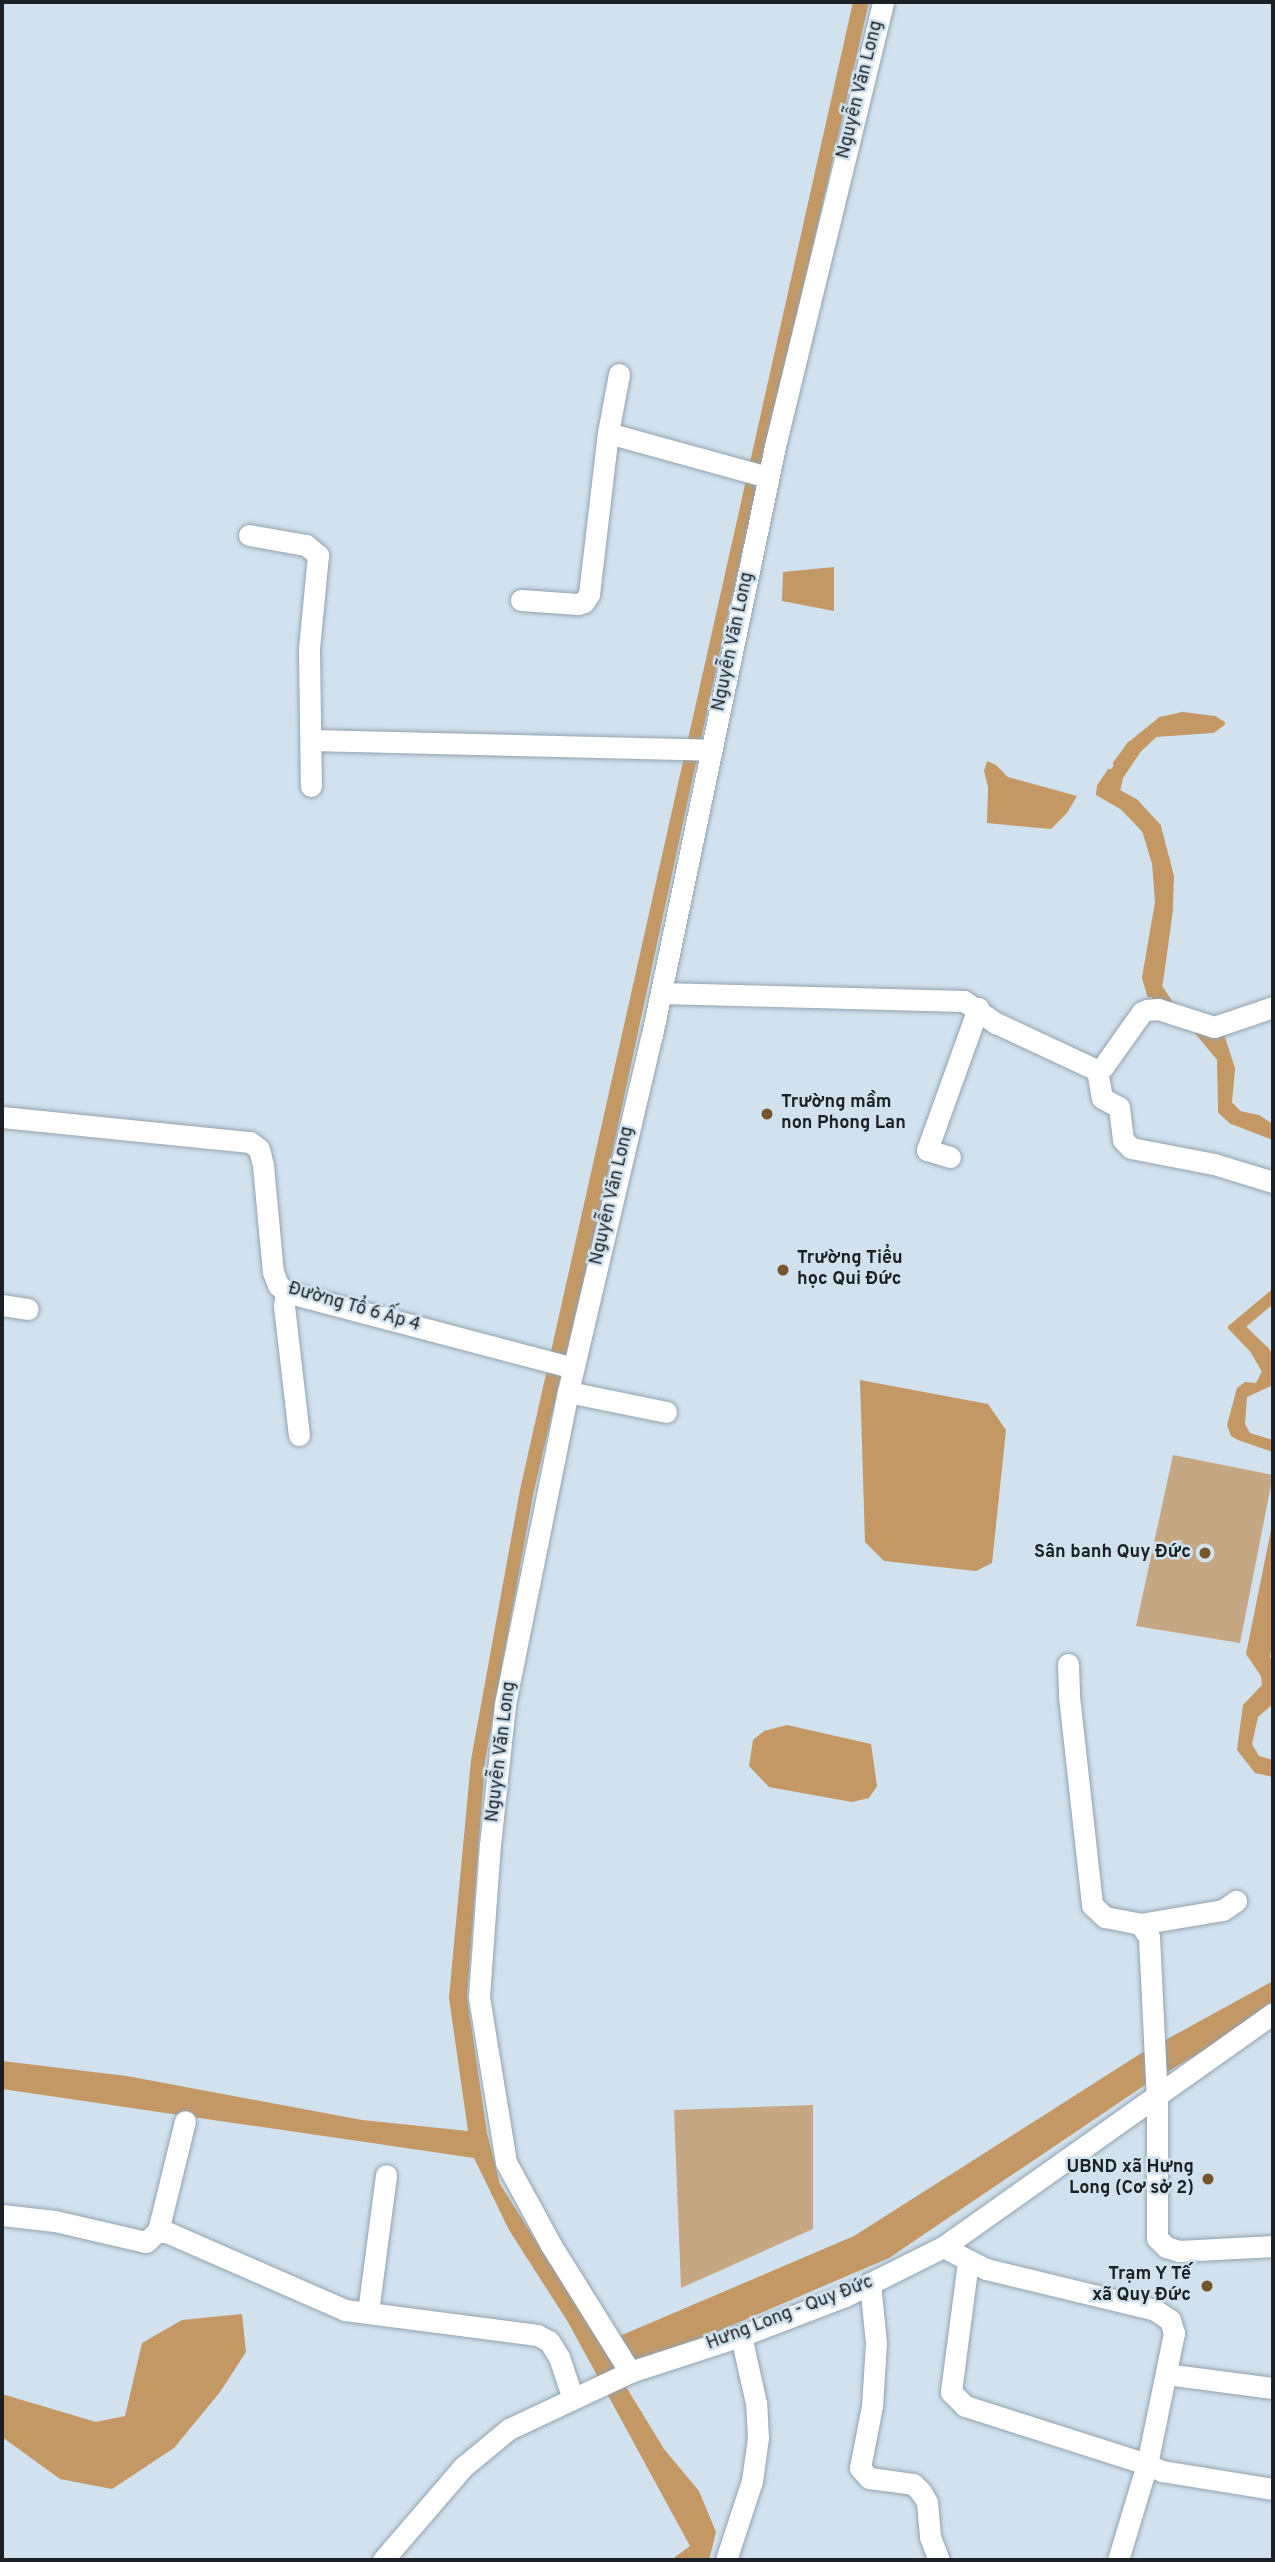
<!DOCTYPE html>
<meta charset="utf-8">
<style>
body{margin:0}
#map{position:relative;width:1275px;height:2562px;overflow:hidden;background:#d1e2ee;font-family:Overpass,sans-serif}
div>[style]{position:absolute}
.green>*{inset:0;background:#c6a783}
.water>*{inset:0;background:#c39865}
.stream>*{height:5px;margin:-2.5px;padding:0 2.5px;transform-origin:2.5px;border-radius:2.5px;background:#c39865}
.roads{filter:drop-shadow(0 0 2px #92a2ae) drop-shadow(0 0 2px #92a2ae)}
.street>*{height:21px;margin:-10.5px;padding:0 10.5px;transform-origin:10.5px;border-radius:10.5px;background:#fff}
.dots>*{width:19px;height:19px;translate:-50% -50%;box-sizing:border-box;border:4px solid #d1e2ee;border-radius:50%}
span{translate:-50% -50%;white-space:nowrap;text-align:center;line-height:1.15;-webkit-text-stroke:5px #d1e2ee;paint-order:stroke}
.street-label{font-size:18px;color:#1a2024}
.poi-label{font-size:18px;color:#1a2024;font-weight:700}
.left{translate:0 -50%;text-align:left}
.right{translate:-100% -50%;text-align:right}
.frame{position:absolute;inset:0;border:4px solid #1a2024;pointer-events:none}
</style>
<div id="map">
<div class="green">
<div style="clip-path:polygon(1173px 1455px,1273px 1475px,1240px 1643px,1136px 1626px)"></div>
<div style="clip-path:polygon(813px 2105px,813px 2229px,681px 2288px,674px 2110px)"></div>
</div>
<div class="water">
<div style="clip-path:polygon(853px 2px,869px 2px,726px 623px,600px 1209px,533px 1495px,485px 1761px,467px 1997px,487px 2133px,500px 2184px,601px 2344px,854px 2236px,1140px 2054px,1273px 1981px,1273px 2010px,1145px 2085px,889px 2258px,707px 2336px,614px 2367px,664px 2449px,699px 2491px,716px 2532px,709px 2560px,671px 2560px,690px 2546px,568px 2322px,509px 2230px,474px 2158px,2px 2089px,2px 2061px,127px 2076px,362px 2120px,468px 2131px,449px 1998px,471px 1760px,520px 1490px)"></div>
<div style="clip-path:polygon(834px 567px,834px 611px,782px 601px,783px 572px)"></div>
<div style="clip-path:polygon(1182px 714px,1214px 718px,1222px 723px,1212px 730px,1155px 734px,1138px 750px,1120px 777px,1117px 791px,1135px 801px,1158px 826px,1171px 876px,1170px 909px,1159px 981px,1174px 1004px,1221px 1033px,1232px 1068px,1230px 1103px,1239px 1113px,1258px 1117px,1273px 1127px,1273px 1137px,1231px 1121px,1220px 1111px,1219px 1057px,1197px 1032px,1155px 1003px,1147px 991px,1144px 977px,1157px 902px,1154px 862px,1144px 830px,1122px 807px,1098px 793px,1099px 786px,1129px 744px,1160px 719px)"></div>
<div style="clip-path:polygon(987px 761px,996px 765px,1008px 777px,1077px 796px,1067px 813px,1051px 829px,987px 823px,988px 787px,984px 771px)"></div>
<div style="clip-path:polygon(1273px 1291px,1273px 1300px,1243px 1327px,1273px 1361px,1271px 1386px,1247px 1397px,1245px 1424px,1250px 1433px,1273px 1440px,1273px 1452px,1238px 1440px,1231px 1436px,1227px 1425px,1237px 1388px,1245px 1382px,1256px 1383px,1263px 1369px,1252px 1350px,1230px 1327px)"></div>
<div style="clip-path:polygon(860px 1380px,988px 1404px,1006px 1430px,992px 1563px,976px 1571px,884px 1561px,865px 1542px)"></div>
<div style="clip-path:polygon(1273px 1520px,1273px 1637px,1270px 1657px,1273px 1663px,1273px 1704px,1258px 1717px,1252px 1744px,1259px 1756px,1273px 1760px,1273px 1777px,1255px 1773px,1237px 1750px,1243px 1705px,1262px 1685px,1261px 1676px,1246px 1654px)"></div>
<div style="clip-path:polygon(787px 1725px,871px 1744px,877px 1786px,869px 1798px,852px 1802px,769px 1787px,749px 1766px,753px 1740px,764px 1731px)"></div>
<div style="clip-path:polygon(242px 2314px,246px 2352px,220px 2392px,174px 2448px,112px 2489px,60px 2479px,2px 2437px,2px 2394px,96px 2422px,125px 2416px,142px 2343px,182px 2320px)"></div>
</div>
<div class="stream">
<div style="left:1115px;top:763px;width:24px;rotate:-54deg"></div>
<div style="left:1129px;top:744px;width:40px;rotate:-39deg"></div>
<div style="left:1160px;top:719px;width:23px;rotate:-13deg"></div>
<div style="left:1182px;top:714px;width:32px;rotate:7deg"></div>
<div style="left:1214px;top:718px;width:9px;rotate:32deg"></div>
<div style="left:1222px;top:723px;width:12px;rotate:145deg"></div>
<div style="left:1212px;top:730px;width:57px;rotate:176deg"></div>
<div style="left:1155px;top:734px;width:23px;rotate:137deg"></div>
<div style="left:1138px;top:750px;width:32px;rotate:124deg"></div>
<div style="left:1120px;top:777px;width:14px;rotate:102deg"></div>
<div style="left:1117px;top:791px;width:21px;rotate:29deg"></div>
<div style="left:1135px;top:801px;width:34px;rotate:47deg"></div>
<div style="left:1158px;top:826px;width:52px;rotate:75.4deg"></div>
<div style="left:1171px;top:876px;width:33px;rotate:92deg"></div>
<div style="left:1170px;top:909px;width:74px;rotate:97.8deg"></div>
<div style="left:1109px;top:771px;width:18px;rotate:124deg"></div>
<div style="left:1099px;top:786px;width:7px;rotate:98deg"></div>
<div style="left:1098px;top:793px;width:28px;rotate:30deg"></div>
<div style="left:1122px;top:807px;width:32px;rotate:46deg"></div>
<div style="left:1144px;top:830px;width:34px;rotate:73deg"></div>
<div style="left:1154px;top:862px;width:40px;rotate:85.7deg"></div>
<div style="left:1157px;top:902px;width:76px;rotate:99.8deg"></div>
<div style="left:1144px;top:977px;width:18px;rotate:74deg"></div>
<div style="left:1197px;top:1032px;width:34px;rotate:50deg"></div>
<div style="left:1219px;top:1058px;width:53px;rotate:88.9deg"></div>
<div style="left:1220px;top:1111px;width:15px;rotate:42deg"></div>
<div style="left:1231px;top:1121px;width:45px;rotate:20.9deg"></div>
<div style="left:1221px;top:1034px;width:36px;rotate:72deg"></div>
<div style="left:1232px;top:1068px;width:35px;rotate:95deg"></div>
<div style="left:1229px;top:1103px;width:14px;rotate:45deg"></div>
<div style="left:1239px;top:1113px;width:19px;rotate:12deg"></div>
<div style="left:1258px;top:1117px;width:18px;rotate:34deg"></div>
<div style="left:1273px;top:1291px;width:56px;rotate:140.1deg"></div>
<div style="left:1230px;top:1327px;width:32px;rotate:46deg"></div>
<div style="left:1252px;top:1350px;width:22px;rotate:60deg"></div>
<div style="left:1263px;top:1369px;width:10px;rotate:-17deg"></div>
<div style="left:1273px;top:1300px;width:40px;rotate:140deg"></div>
<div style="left:1242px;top:1326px;width:33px;rotate:44deg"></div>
<div style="left:1266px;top:1349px;width:14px;rotate:60deg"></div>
</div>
<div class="roads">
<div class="street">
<div style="left:619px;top:374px;width:60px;rotate:100.6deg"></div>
<div style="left:608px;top:433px;width:166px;rotate:15.4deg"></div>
<div style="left:249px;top:535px;width:58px;rotate:10deg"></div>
<div style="left:306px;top:545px;width:16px;rotate:40deg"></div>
<div style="left:318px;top:555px;width:94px;rotate:95.5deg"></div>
<div style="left:309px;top:649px;width:137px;rotate:89.2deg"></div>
<div style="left:521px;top:600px;width:57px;rotate:4deg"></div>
<div style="left:578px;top:604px;width:6px;rotate:-18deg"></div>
<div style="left:584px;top:602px;width:9px;rotate:-58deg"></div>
<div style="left:589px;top:594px;width:162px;rotate:-83.3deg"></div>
<div style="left:312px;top:740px;width:399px;rotate:1.4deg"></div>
<div style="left:661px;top:993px;width:303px;rotate:1.5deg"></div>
<div style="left:964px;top:1001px;width:39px;rotate:35deg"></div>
<div style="left:996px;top:1023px;width:111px;rotate:25deg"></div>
<div style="left:1097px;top:1070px;width:7px;rotate:-27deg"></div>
<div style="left:1103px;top:1067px;width:67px;rotate:-54.7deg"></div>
<div style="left:1142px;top:1012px;width:5px;rotate:-22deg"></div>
<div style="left:1147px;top:1010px;width:11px;rotate:-5deg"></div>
<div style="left:1158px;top:1009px;width:59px;rotate:17.8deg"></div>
<div style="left:1214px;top:1027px;width:62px;rotate:-18.7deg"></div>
<div style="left:1097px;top:1070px;width:28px;rotate:80deg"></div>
<div style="left:1102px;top:1098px;width:19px;rotate:28deg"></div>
<div style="left:1119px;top:1107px;width:33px;rotate:83deg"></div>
<div style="left:1123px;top:1140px;width:11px;rotate:45deg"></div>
<div style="left:1131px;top:1148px;width:85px;rotate:10.9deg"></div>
<div style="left:1214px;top:1164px;width:62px;rotate:17deg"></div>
<div style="left:2px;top:1117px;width:249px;rotate:5.8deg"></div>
<div style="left:250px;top:1142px;width:11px;rotate:38deg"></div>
<div style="left:259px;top:1149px;width:16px;rotate:76deg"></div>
<div style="left:263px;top:1165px;width:107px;rotate:84.7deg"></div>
<div style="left:273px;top:1272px;width:14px;rotate:69deg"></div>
<div style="left:278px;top:1285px;width:11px;rotate:41deg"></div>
<div style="left:286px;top:1292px;width:297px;rotate:14.8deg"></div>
<div style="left:950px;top:1157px;width:24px;rotate:-163deg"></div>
<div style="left:927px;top:1150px;width:151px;rotate:-70.2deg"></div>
<div style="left:286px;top:1292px;width:14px;rotate:98deg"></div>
<div style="left:284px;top:1306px;width:130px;rotate:83.4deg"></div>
<div style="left:2px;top:1305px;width:26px;rotate:9deg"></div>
<div style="left:568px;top:1392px;width:100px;rotate:11.5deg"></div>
<div style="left:1068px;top:1664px;width:32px;rotate:88deg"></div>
<div style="left:1069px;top:1696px;width:210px;rotate:83.7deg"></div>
<div style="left:1092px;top:1905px;width:18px;rotate:43deg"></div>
<div style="left:1105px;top:1917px;width:36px;rotate:11deg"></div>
<div style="left:1140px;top:1924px;width:16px;rotate:55deg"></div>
<div style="left:1149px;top:1937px;width:161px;rotate:87.2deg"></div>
<div style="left:1157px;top:2098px;width:140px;rotate:90deg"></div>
<div style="left:1157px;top:2238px;width:13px;rotate:45deg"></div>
<div style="left:1166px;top:2247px;width:14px;rotate:17deg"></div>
<div style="left:1179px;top:2251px;width:94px;rotate:-3deg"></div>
<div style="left:1140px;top:1924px;width:84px;rotate:-9.6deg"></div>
<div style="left:1223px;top:1910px;width:16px;rotate:-35deg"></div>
<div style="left:2px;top:2215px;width:53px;rotate:6.5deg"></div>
<div style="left:55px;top:2221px;width:93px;rotate:13deg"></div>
<div style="left:146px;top:2242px;width:16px;rotate:-43deg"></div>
<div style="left:158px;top:2231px;width:11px;rotate:10deg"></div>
<div style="left:169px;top:2233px;width:192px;rotate:23.6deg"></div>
<div style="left:345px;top:2310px;width:194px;rotate:7.4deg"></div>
<div style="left:537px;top:2335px;width:13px;rotate:27deg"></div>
<div style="left:549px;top:2341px;width:19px;rotate:58deg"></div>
<div style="left:559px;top:2357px;width:44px;rotate:71.6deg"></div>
<div style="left:158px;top:2231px;width:113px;rotate:-76.2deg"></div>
<div style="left:943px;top:2247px;width:48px;rotate:27.1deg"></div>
<div style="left:986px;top:2269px;width:174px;rotate:13.6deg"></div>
<div style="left:1155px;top:2310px;width:18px;rotate:34deg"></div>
<div style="left:1170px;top:2320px;width:14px;rotate:73deg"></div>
<div style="left:1174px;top:2333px;width:134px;rotate:101.6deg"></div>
<div style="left:1147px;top:2464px;width:17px;rotate:25deg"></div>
<div style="left:1162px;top:2471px;width:112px;rotate:9.2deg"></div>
<div style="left:968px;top:2262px;width:131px;rotate:97.5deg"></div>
<div style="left:951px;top:2392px;width:20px;rotate:45deg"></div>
<div style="left:965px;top:2406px;width:191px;rotate:17.7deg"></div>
<div style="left:1147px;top:2464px;width:100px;rotate:106.8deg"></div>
<div style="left:870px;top:2283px;width:60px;rotate:84.3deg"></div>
<div style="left:876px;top:2343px;width:63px;rotate:93.6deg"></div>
<div style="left:872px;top:2406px;width:63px;rotate:101deg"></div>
<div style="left:860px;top:2468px;width:13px;rotate:48deg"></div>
<div style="left:869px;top:2478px;width:44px;rotate:7.8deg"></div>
<div style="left:913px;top:2484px;width:11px;rotate:45deg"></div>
<div style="left:921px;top:2492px;width:12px;rotate:59deg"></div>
<div style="left:927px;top:2502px;width:35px;rotate:85deg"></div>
<div style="left:930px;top:2537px;width:25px;rotate:69deg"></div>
<div style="left:368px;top:2312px;width:138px;rotate:-82.5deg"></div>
<div style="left:630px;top:2372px;width:150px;rotate:-121.9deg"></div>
<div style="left:551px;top:2245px;width:94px;rotate:-118.5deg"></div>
<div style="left:506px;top:2162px;width:167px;rotate:-99.3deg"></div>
<div style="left:479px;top:1997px;width:152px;rotate:-85.9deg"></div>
<div style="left:490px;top:1845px;width:142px;rotate:-83.9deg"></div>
<div style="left:505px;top:1704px;width:318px;rotate:-78.6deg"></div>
<div style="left:568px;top:1392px;width:367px;rotate:-76.8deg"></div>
<div style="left:652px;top:1035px;width:602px;rotate:-78.2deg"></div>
<div style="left:775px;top:446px;width:457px;rotate:-76.3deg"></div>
<div style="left:1166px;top:2374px;width:108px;rotate:7.5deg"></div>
<div style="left:383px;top:2560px;width:123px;rotate:-49.3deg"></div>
<div style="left:463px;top:2467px;width:60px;rotate:-39.6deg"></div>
<div style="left:509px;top:2429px;width:134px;rotate:-25.2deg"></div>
<div style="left:630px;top:2372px;width:117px;rotate:-18deg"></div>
<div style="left:741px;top:2336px;width:111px;rotate:-21deg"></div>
<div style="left:845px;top:2296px;width:110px;rotate:-26.6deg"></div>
<div style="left:943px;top:2247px;width:405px;rotate:-35.3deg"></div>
<div style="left:726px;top:2560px;width:83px;rotate:-71.8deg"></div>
<div style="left:752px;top:2481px;width:43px;rotate:-82.1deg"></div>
<div style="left:758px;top:2438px;width:35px;rotate:-93deg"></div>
<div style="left:756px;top:2403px;width:69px;rotate:-102.6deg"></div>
</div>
</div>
<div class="dots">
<div style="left:767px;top:1114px;background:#77562d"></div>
<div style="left:783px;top:1270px;background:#77562d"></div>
<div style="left:1205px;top:1553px;background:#77562d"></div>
<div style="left:1208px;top:2179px;background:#77562d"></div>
<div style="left:1207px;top:2286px;background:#77562d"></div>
</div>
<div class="street-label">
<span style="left:861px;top:90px;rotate:-76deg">Nguyễn Văn Long</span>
<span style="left:734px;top:642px;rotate:-78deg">Nguyễn Văn Long</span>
<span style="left:613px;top:1196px;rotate:-77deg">Nguyễn Văn Long</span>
<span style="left:354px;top:1308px;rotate:16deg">Đường Tổ 6 Ấp 4</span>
<span style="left:502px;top:1752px;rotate:-83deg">Nguyễn Văn Long</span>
<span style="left:790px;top:2314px;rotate:-21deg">Hưng Long - Quy Đức</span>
</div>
<div class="poi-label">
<span class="left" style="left:781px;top:1114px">Trường mầm<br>non Phong Lan</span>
<span class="left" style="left:797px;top:1270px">Trường Tiểu<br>học Qui Đức</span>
<span class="right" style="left:1191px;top:1553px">Sân banh Quy Đức</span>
<span class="right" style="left:1194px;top:2179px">UBND xã Hưng<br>Long (Cơ sở 2)</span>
<span class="right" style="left:1191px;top:2286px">Trạm Y Tế<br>xã Quy Đức</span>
</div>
<div class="frame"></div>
</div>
